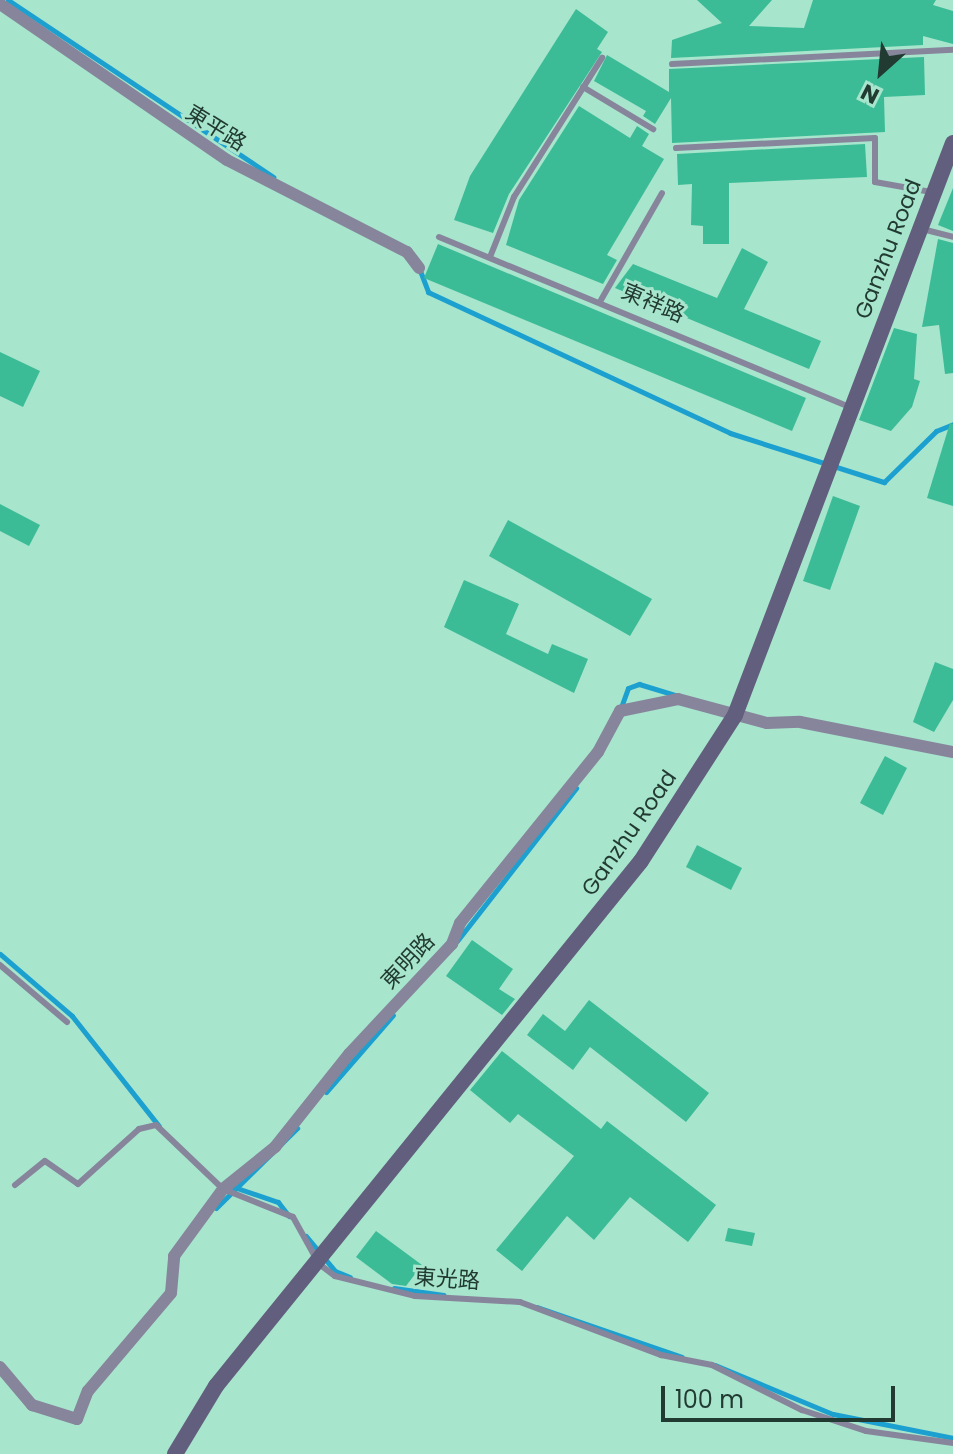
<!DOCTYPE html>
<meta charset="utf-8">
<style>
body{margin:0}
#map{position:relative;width:953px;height:1454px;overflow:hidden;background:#a7e5cd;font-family:Poppins,"Noto Sans TC",sans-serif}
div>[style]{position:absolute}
.stream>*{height:5px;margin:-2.5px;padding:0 2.5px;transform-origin:2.5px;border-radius:2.5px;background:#1ca0cf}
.building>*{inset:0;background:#3cbc96}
.lane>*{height:6px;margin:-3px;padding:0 3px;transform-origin:3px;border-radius:3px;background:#87859b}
.street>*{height:12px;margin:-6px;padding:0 6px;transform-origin:6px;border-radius:6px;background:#87859b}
.secondary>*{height:16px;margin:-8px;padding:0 8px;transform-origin:8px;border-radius:8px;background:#625f7e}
span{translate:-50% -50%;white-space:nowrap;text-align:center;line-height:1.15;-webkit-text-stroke:6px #a7e5cd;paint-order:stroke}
.street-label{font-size:22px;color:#223b32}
.north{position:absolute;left:841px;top:32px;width:80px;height:80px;-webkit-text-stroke:6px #a7e5cd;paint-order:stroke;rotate:207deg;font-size:22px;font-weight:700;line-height:32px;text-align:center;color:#223b32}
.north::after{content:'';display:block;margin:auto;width:28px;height:36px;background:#223b32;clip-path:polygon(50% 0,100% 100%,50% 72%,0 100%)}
.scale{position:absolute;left:661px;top:1386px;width:234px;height:36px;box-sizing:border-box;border:4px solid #223b32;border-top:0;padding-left:10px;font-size:24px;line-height:28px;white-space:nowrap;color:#223b32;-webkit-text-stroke:6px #a7e5cd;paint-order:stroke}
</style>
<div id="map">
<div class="stream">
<div style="left:8px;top:0;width:319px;rotate:33.7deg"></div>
<div style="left:419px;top:268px;width:26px;rotate:69deg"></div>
<div style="left:428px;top:292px;width:333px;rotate:25deg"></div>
<div style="left:730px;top:433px;width:162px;rotate:17.7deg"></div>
<div style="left:884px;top:482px;width:73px;rotate:-44.4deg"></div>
<div style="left:936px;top:431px;width:18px;rotate:-22deg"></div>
<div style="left:620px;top:710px;width:23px;rotate:-70deg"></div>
<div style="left:628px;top:688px;width:12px;rotate:-20deg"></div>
<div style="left:639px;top:684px;width:39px;rotate:17deg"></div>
<div style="left:457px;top:941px;width:194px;rotate:-52.1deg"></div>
<div style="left:0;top:954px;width:95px;rotate:40.7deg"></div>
<div style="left:72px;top:1016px;width:140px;rotate:51.7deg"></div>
<div style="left:326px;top:1092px;width:102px;rotate:-49deg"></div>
<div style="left:228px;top:1185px;width:53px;rotate:18.8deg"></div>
<div style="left:278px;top:1202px;width:18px;rotate:52deg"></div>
<div style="left:216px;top:1208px;width:114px;rotate:-44.6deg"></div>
<div style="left:306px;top:1236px;width:45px;rotate:50.4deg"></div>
<div style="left:335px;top:1271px;width:16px;rotate:22deg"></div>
<div style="left:394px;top:1288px;width:50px;rotate:8deg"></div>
<div style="left:537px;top:1307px;width:153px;rotate:19deg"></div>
<div style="left:715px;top:1365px;width:128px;rotate:22.6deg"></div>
<div style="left:833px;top:1414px;width:122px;rotate:11.3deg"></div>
</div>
<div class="building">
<div style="clip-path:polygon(697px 0,772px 0,749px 26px,804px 28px,813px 0,936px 0,933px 5px,953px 11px,953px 44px,923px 36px,923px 45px,671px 58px,672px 40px,722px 23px)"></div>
<div style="clip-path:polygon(576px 9px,608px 32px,597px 49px,602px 52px,509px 194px,493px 233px,454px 220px,470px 176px)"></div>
<div style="clip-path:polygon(607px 55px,669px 92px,669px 69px,924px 57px,925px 95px,884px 97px,885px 132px,672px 143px,671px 98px,655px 124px,643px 116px,646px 111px,594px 81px)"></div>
<div style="clip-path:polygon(579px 106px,630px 138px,637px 126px,649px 134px,642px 146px,664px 159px,607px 255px,617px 260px,603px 284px,506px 245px,519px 200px)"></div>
<div style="clip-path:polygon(865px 144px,867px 177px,729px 183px,729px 244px,703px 244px,703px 226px,691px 225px,692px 184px,678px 185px,677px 154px)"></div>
<div style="clip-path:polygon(953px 188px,953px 231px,938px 225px)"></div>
<div style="clip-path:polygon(938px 239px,953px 243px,953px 373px,945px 374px,939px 325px,922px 327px)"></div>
<div style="clip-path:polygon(438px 244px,806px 398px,792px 431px,424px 278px)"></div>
<div style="clip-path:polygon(742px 248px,768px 262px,744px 309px,821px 341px,809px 369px,615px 288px,633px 264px,717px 298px)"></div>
<div style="clip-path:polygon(894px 328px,917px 334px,914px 379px,920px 381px,912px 407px,891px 431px,859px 420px)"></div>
<div style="clip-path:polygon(0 352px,40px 371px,23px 407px,0 396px)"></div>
<div style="clip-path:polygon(950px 423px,953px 424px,953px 506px,927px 498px)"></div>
<div style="clip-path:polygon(833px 496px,860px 506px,830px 590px,803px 581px)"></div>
<div style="clip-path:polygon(0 504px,40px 525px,29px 546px,0 531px)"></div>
<div style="clip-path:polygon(508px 520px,652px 599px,630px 636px,489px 556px)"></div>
<div style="clip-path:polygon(464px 580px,519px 604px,506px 634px,548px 654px,552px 644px,588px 659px,574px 693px,444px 627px)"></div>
<div style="clip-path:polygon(935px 662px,953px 669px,953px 700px,934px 732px,913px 722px)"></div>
<div style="clip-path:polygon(885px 756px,907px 768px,883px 815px,860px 803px)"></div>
<div style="clip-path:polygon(697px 845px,742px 868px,731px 890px,686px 867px)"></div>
<div style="clip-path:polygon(472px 940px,513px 969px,499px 989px,515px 999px,502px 1015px,446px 976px)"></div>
<div style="clip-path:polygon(589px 1000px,709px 1093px,686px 1122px,590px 1047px,573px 1070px,527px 1035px,543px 1014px,565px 1031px)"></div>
<div style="clip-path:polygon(502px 1051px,601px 1129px,607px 1121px,716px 1205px,688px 1242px,630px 1197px,594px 1240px,567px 1216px,522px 1271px,496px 1250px,574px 1156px,518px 1114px,510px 1123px,470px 1090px)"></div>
<div style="clip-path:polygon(728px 1228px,755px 1233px,752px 1246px,725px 1241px)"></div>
<div style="clip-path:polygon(376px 1231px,422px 1265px,406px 1286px,392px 1284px,356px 1257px)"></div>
</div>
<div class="lane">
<div style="left:672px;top:64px;width:281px;rotate:-2.9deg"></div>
<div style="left:583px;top:87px;width:82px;rotate:31deg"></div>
<div style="left:676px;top:148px;width:199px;rotate:-2.9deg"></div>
<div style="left:875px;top:138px;width:44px;rotate:90deg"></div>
<div style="left:875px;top:182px;width:57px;rotate:10.1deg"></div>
<div style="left:922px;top:229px;width:32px;rotate:14deg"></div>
<div style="left:439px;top:237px;width:445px;rotate:22.5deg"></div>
<div style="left:490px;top:257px;width:65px;rotate:-68.2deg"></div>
<div style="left:514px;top:197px;width:165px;rotate:-57.7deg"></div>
<div style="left:601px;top:300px;width:123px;rotate:-60.3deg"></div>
<div style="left:0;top:965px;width:88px;rotate:40.4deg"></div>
<div style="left:15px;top:1185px;width:38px;rotate:-39deg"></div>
<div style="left:45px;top:1161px;width:40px;rotate:34.9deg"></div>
<div style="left:78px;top:1184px;width:82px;rotate:-42deg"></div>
<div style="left:139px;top:1129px;width:17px;rotate:-13deg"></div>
<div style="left:156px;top:1125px;width:93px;rotate:43.7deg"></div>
<div style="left:223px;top:1189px;width:75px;rotate:21.8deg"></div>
<div style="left:293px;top:1217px;width:54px;rotate:61deg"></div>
<div style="left:319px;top:1264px;width:20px;rotate:37deg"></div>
<div style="left:335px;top:1276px;width:82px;rotate:14deg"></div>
<div style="left:415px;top:1296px;width:105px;rotate:3.3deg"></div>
<div style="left:520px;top:1302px;width:151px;rotate:20.6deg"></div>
<div style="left:661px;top:1355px;width:52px;rotate:11.1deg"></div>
<div style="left:712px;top:1365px;width:101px;rotate:26.6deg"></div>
<div style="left:802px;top:1410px;width:67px;rotate:18.2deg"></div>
<div style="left:866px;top:1431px;width:88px;rotate:7.9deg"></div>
</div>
<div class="street">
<div style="left:0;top:4px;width:275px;rotate:34.5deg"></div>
<div style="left:227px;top:160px;width:202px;rotate:27.1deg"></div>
<div style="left:407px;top:252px;width:20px;rotate:53deg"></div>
<div style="left:0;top:1367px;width:50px;rotate:49.9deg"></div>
<div style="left:32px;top:1405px;width:47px;rotate:17.3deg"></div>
<div style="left:77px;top:1419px;width:30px;rotate:-69deg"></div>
<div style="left:88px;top:1391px;width:128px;rotate:-49.7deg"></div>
<div style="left:171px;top:1293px;width:37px;rotate:-85deg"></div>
<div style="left:174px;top:1256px;width:83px;rotate:-53.8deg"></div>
<div style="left:223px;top:1189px;width:67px;rotate:-38.9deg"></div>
<div style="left:275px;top:1147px;width:119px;rotate:-51.5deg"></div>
<div style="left:349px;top:1054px;width:151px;rotate:-46.9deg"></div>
<div style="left:452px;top:944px;width:22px;rotate:-69deg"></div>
<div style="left:460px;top:923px;width:220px;rotate:-51.1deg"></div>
<div style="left:598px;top:752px;width:47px;rotate:-61.8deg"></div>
<div style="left:620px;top:711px;width:59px;rotate:-11.7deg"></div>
<div style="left:678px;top:699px;width:92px;rotate:15.1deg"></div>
<div style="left:767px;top:723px;width:33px;rotate:-2deg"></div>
<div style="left:800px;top:722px;width:156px;rotate:11.1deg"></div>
</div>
<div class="secondary">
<div style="left:175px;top:1454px;width:79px;rotate:-58.9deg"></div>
<div style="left:216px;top:1386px;width:675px;rotate:-51.01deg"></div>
<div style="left:641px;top:861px;width:174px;rotate:-57.2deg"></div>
<div style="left:735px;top:715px;width:612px;rotate:-69.14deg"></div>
</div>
<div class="street-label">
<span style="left:216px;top:128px;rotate:32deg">東平路</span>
<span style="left:888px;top:249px;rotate:-69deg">Ganzhu Road</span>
<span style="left:653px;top:303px;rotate:23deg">東祥路</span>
<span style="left:629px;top:833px;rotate:-55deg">Ganzhu Road</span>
<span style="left:408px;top:961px;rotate:-47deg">東明路</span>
<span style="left:447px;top:1279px;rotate:4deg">東光路</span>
</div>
<div class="north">N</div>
<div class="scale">100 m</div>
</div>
